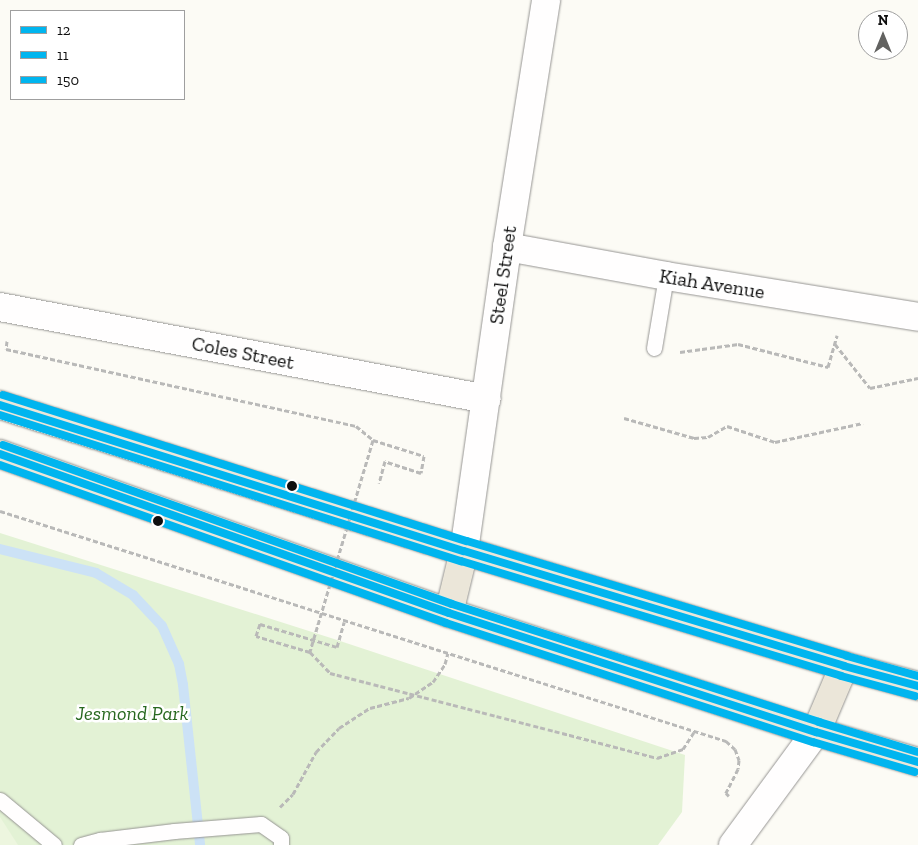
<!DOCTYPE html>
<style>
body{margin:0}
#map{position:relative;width:918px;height:845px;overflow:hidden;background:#fcfbf5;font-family:"Zilla Slab",serif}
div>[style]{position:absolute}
.green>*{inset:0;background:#e3f2d5}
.pitch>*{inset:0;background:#edf6df}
.stream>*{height:10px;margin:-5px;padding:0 5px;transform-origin:5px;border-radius:5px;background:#cce2f6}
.path>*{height:3px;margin-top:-1.5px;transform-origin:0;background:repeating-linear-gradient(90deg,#b9b9b8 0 5px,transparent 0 7.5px)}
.roads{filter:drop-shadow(0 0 1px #969593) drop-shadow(0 0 1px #969593)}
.service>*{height:15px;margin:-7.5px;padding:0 7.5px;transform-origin:7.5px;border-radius:7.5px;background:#fffefe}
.minor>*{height:28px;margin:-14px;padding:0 14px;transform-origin:14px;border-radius:14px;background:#fffefe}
.trunk>*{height:28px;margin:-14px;padding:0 14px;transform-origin:14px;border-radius:14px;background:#ebe6d9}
.path-bridge>*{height:3px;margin-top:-1.5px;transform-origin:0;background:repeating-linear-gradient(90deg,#b9b9b8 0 5px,transparent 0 7.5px)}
.bus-1>*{height:8px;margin:-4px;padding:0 4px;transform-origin:4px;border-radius:4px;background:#00b5ef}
.bus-2>*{height:8px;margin:-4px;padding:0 4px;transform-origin:4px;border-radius:4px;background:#00b5ef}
.bus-3>*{height:8px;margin:-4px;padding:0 4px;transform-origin:4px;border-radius:4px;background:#00b5ef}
.dots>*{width:14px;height:14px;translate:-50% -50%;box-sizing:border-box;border:2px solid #fff;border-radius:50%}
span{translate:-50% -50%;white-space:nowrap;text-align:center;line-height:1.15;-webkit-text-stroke:5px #fff;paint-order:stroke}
.street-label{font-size:20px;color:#0f0f0f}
.park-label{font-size:20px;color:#27681f;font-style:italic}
.legend{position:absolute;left:10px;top:10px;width:175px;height:90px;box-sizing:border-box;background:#fff;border:1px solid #9f9f9f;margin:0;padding:6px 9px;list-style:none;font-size:15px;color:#0f0f0f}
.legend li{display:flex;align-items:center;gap:10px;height:25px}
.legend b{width:25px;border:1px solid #9f9f9f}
.north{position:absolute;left:858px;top:10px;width:50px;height:50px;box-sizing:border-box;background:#fff;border:1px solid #9f9f9f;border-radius:50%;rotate:0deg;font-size:14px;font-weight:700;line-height:20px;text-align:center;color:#0f0f0f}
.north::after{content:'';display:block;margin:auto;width:18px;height:22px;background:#626260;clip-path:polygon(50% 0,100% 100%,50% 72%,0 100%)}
</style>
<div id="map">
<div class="green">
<div style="clip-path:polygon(0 533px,334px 639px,685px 755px,682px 812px,658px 845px,0 845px)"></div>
</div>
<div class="pitch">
<div style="clip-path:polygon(0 817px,18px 845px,0 845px)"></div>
</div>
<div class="stream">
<div style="left:0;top:549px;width:99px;rotate:14deg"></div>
<div style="left:96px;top:573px;width:43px;rotate:30.7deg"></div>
<div style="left:133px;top:595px;width:42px;rotate:46.9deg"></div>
<div style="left:162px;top:626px;width:42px;rotate:65.9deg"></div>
<div style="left:179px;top:664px;width:21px;rotate:79deg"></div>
<div style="left:183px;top:685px;width:161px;rotate:83.9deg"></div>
</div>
<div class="path">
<div style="left:7px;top:341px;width:8px;rotate:97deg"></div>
<div style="left:6px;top:349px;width:358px;rotate:12.4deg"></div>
<div style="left:356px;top:426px;width:22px;rotate:39deg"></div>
<div style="left:373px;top:440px;width:53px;rotate:17.4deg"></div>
<div style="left:424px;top:456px;width:17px;rotate:100deg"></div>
<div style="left:421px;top:473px;width:38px;rotate:-162deg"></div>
<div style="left:385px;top:461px;width:23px;rotate:105deg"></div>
<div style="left:835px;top:344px;width:56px;rotate:51.5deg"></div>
<div style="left:870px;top:388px;width:49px;rotate:-11.8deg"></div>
<div style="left:680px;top:352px;width:59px;rotate:-7.9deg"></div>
<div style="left:738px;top:344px;width:93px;rotate:14.3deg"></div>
<div style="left:828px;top:367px;width:33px;rotate:-74deg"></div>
<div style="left:624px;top:418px;width:73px;rotate:15.9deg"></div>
<div style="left:694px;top:438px;width:14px;rotate:-4deg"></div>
<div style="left:708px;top:437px;width:22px;rotate:-30deg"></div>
<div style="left:727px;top:426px;width:51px;rotate:18.4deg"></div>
<div style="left:775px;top:442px;width:90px;rotate:-12.2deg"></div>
<div style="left:0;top:511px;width:762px;rotate:17.58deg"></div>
<div style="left:726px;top:741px;width:12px;rotate:42deg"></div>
<div style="left:735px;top:749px;width:12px;rotate:70deg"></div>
<div style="left:739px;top:760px;width:9px;rotate:96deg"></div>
<div style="left:738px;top:769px;width:27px;rotate:117deg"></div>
<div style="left:726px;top:793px;width:4px;rotate:45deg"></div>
<div style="left:310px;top:652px;width:56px;rotate:-163.5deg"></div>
<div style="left:256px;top:636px;width:13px;rotate:-72deg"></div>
<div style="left:260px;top:624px;width:80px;rotate:16.6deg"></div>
<div style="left:337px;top:647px;width:26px;rotate:-74deg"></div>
<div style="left:562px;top:733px;width:98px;rotate:14.7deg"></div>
<div style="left:657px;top:758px;width:28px;rotate:-19deg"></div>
<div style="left:683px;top:749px;width:20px;rotate:-57deg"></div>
<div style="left:280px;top:807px;width:18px;rotate:-45deg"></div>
<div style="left:293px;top:794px;width:48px;rotate:-61.3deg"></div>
<div style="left:316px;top:752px;width:33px;rotate:-46deg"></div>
<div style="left:339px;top:728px;width:37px;rotate:-33deg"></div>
<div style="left:370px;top:708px;width:40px;rotate:-14.4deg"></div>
<div style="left:409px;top:698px;width:29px;rotate:-34deg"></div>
<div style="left:433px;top:682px;width:22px;rotate:-56deg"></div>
<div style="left:445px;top:664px;width:11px;rotate:-75deg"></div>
</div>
<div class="roads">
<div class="service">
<div style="left:654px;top:348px;width:73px;rotate:-80.5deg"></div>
<div style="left:0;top:800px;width:70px;rotate:39.8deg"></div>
<div style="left:81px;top:845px;width:20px;rotate:-15deg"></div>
<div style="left:100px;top:840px;width:75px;rotate:-6.9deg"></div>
<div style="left:174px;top:831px;width:87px;rotate:-4.6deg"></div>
<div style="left:261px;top:824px;width:24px;rotate:35deg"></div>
<div style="left:281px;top:838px;width:7px;rotate:90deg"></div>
</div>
<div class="minor">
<div style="left:507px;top:247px;width:162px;rotate:10.3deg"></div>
<div style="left:666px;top:276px;width:255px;rotate:9.2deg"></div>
<div style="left:0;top:307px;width:495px;rotate:10.7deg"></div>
<div style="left:464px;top:551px;width:307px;rotate:-81.9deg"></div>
<div style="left:507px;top:247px;width:250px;rotate:-81deg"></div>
<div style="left:733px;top:845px;width:140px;rotate:-53.7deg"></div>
</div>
<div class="trunk">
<div style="left:0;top:405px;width:486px;rotate:17.5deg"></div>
<div style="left:464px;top:551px;width:397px;rotate:16.8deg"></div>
<div style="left:844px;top:666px;width:77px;rotate:15.1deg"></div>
<div style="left:0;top:454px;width:476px;rotate:19.5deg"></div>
<div style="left:449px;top:613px;width:386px;rotate:18deg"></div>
<div style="left:816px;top:732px;width:106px;rotate:16.4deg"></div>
<div style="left:449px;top:613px;width:64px;rotate:-76.4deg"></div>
<div style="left:816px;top:732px;width:72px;rotate:-67deg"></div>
</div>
</div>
<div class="path-bridge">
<div style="left:373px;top:440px;width:221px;rotate:106.6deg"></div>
<div style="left:310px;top:652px;width:29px;rotate:46deg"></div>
<div style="left:330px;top:673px;width:240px;rotate:14.5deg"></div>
</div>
<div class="bus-1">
<div style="left:0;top:405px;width:486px;rotate:17.5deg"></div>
<div style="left:464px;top:551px;width:397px;rotate:16.8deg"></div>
<div style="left:844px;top:666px;width:77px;rotate:15.1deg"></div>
<div style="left:0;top:454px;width:476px;rotate:19.5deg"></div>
<div style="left:449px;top:613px;width:386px;rotate:18deg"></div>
<div style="left:816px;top:732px;width:106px;rotate:16.4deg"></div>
</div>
<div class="bus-2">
<div style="left:0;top:415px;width:484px;rotate:17.6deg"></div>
<div style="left:461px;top:561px;width:397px;rotate:16.8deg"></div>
<div style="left:841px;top:676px;width:77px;rotate:15.1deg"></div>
<div style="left:0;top:465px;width:473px;rotate:19.5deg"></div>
<div style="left:446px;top:623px;width:386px;rotate:18deg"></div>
<div style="left:813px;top:742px;width:106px;rotate:16.4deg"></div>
</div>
<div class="bus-3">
<div style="left:3px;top:395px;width:486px;rotate:17.5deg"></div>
<div style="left:467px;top:541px;width:397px;rotate:16.8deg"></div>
<div style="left:847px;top:656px;width:74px;rotate:15.7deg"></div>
<div style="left:3px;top:445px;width:476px;rotate:19.5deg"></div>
<div style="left:452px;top:604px;width:386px;rotate:17.8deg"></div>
<div style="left:819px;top:722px;width:103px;rotate:16.9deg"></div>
</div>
<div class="dots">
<div style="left:292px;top:486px;background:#0f0f0f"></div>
<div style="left:158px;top:521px;background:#0f0f0f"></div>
</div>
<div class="street-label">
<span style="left:503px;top:275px;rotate:-82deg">Steel Street</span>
<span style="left:712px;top:284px;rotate:9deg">Kiah Avenue</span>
<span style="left:243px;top:353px;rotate:11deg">Coles Street</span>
</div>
<div class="park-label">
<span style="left:132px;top:713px">Jesmond Park</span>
</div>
<ul class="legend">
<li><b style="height:6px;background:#00b5ef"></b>12</li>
<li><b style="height:6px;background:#00b5ef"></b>11</li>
<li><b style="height:6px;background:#00b5ef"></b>150</li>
</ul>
<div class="north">N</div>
</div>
